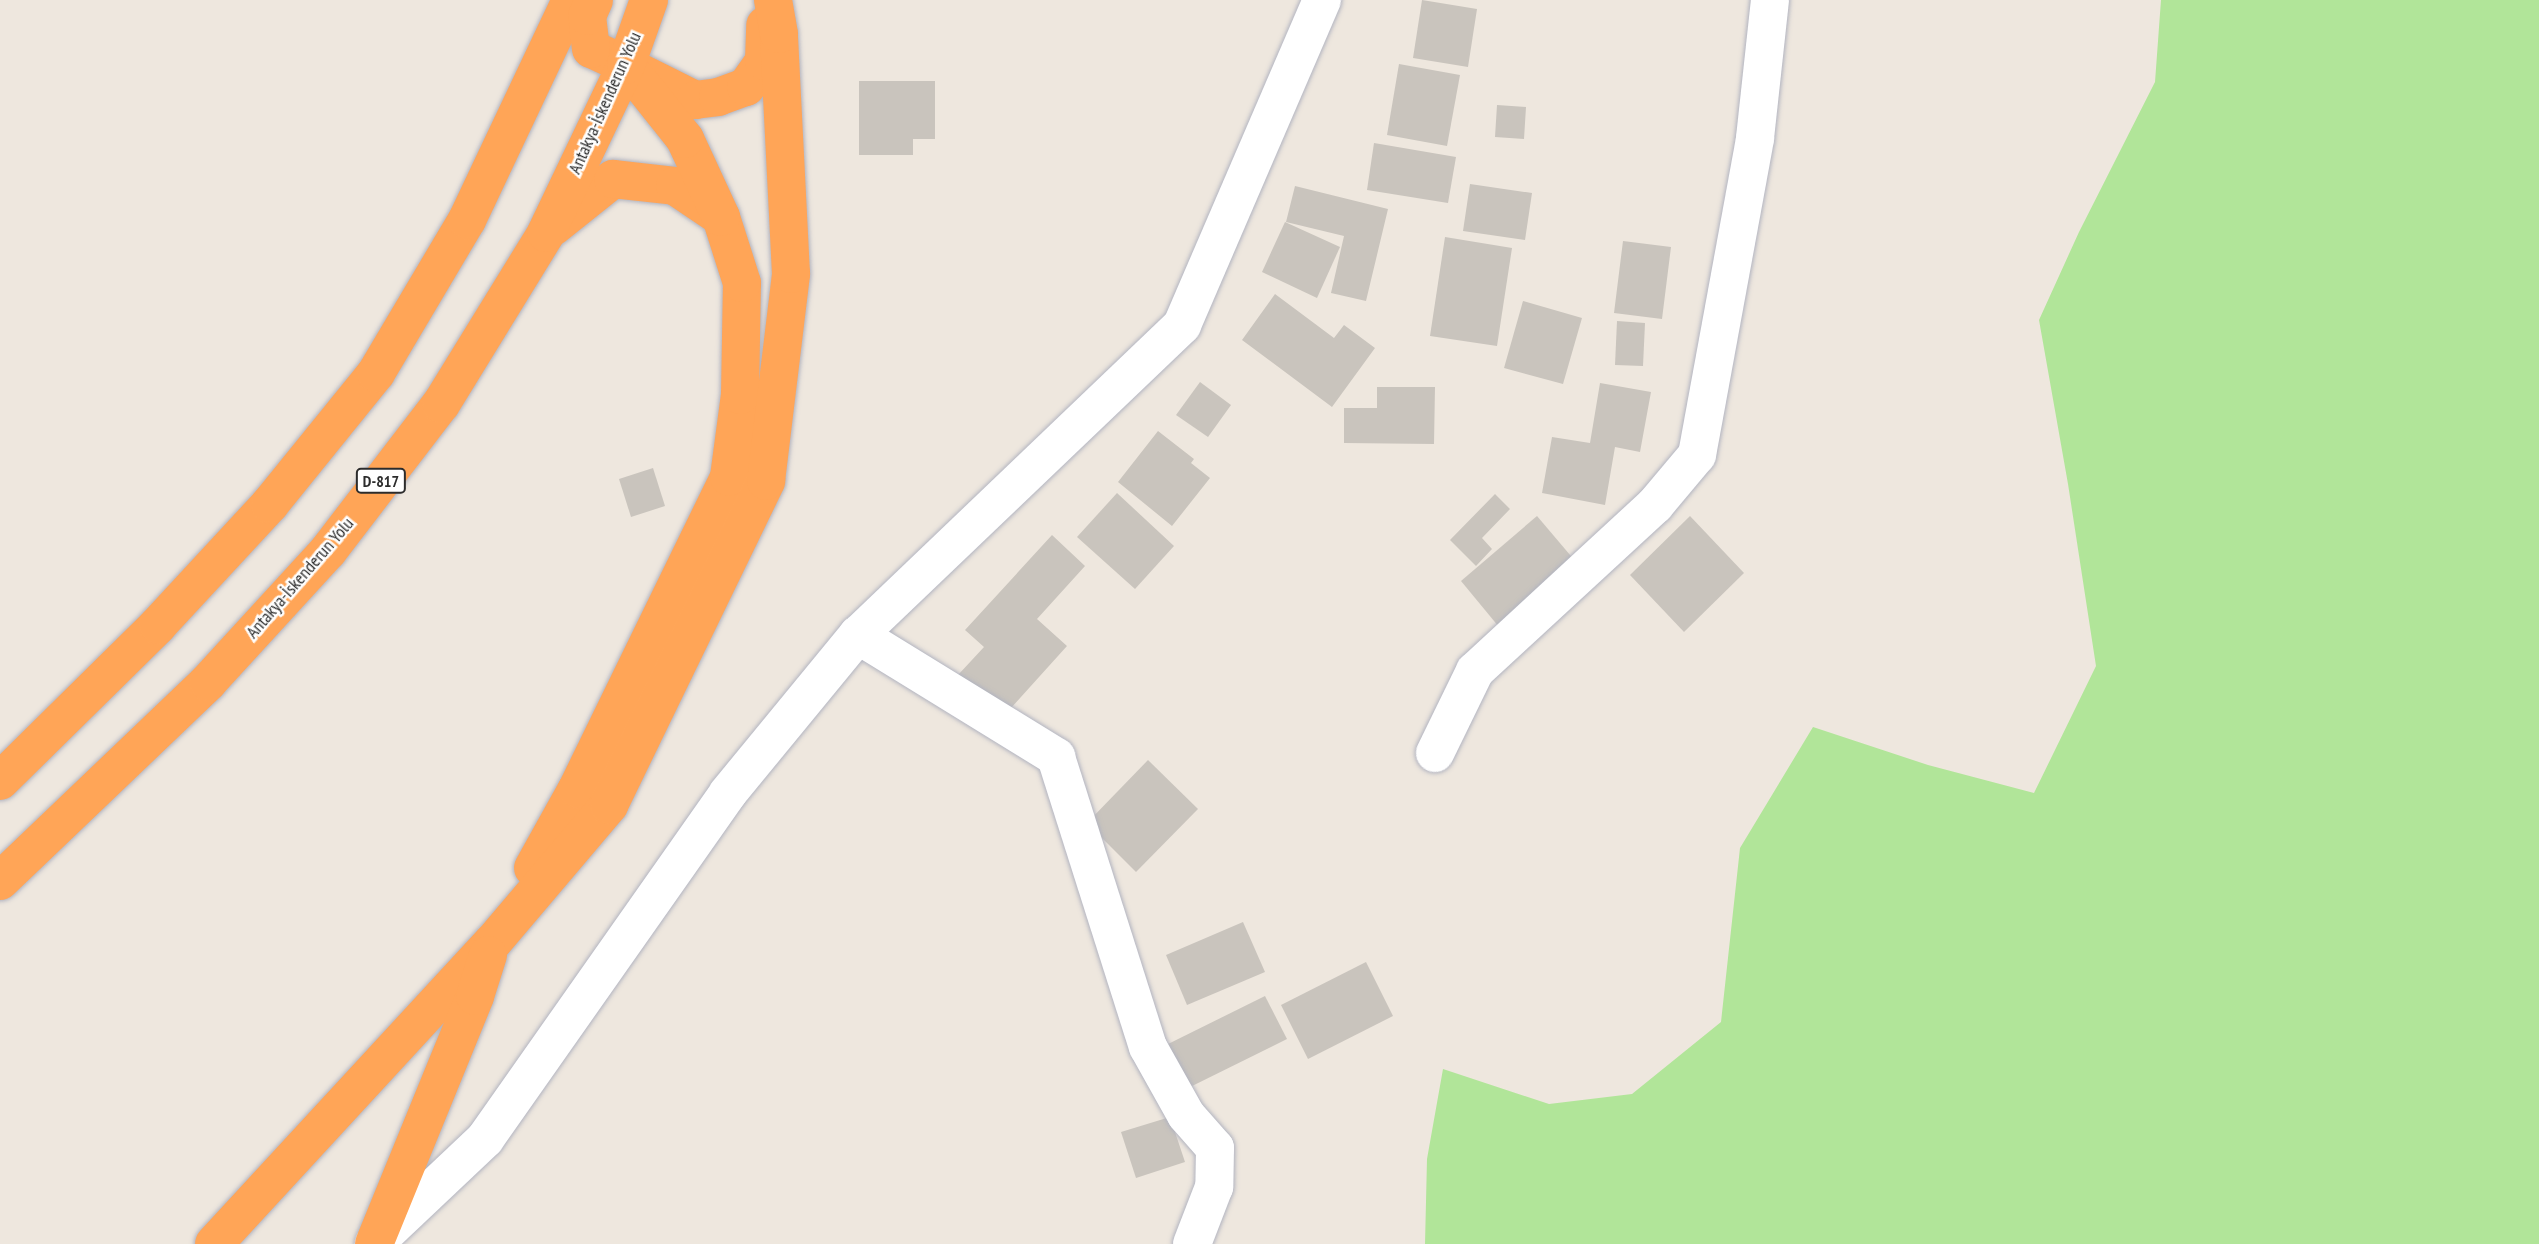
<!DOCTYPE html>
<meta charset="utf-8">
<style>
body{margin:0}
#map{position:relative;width:2539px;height:1244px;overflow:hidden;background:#eee7de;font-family:"PT Sans Narrow",sans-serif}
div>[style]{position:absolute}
.green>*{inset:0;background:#b1e599}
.building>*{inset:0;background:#c9c4bd}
.roads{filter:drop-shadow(0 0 2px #b2b4c0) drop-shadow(0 0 2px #b2b4c0)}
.street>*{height:38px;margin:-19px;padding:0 19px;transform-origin:19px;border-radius:19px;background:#fff}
.secondary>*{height:38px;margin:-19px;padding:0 19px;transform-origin:19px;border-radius:19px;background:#fff}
.highway>*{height:38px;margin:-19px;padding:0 19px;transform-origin:19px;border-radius:19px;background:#ffa557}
span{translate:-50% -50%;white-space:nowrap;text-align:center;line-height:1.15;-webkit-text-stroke:5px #fff;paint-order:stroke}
.shield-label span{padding:2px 5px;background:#fff;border:2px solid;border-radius:5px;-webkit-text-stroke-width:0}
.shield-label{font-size:16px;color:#2c2c2c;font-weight:700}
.street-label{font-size:18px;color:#2c2c2c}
</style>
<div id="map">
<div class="green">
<div style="clip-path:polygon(2161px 0,2539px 0,2539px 1244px,1425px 1244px,1427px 1159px,1443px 1069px,1549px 1104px,1632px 1094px,1721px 1022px,1740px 848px,1813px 727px,1928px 765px,2034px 793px,2096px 666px,2068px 484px,2039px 320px,2079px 232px,2155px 82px)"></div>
</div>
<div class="building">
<div style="clip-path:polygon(1422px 0,1477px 9px,1468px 67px,1413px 58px)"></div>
<div style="clip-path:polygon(1399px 64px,1460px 75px,1447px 146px,1387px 135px)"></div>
<div style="clip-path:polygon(859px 81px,935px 81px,935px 139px,913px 139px,913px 155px,859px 155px)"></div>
<div style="clip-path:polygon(1497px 105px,1526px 107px,1524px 139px,1495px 137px)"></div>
<div style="clip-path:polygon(1374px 143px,1456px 157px,1448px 203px,1367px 190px)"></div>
<div style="clip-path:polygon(1470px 184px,1532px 193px,1525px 240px,1463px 231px)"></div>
<div style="clip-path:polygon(1295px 186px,1388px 209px,1366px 301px,1331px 293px,1344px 236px,1286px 222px)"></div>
<div style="clip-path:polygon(1285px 222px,1340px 247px,1317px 298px,1262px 272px)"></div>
<div style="clip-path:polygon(1445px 237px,1512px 248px,1497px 346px,1430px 336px)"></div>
<div style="clip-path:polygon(1623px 241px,1671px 247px,1662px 319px,1614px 313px)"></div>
<div style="clip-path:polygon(1275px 294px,1334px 338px,1344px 325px,1375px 348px,1332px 407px,1242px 340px)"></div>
<div style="clip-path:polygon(1523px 301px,1582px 318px,1563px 384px,1504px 368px)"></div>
<div style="clip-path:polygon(1617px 321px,1645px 323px,1643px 366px,1615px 365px)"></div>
<div style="clip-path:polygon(1200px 382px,1231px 405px,1208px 437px,1176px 415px)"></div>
<div style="clip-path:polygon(1600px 383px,1651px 392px,1640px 452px,1615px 447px,1605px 505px,1542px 493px,1552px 437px,1590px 443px)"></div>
<div style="clip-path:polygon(1377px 387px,1435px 387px,1434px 444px,1344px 443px,1344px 408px,1377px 408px)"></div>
<div style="clip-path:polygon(1158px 431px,1194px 459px,1191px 463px,1210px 478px,1172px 526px,1118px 482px)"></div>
<div style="clip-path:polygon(653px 468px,665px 506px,631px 517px,619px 479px)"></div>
<div style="clip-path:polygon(1117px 493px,1174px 546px,1135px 589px,1077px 537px)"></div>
<div style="clip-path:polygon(1495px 494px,1510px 509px,1482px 538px,1492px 549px,1476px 566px,1450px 540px)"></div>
<div style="clip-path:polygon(1537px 516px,1576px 562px,1499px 627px,1461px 581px)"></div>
<div style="clip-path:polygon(1690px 516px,1744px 573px,1684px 632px,1630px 575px)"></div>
<div style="clip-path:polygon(1052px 535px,1085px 566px,1037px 619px,1067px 646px,1003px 717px,958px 675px,984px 647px,965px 630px)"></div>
<div style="clip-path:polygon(1148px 760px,1198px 809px,1136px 872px,1087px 823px)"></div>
<div style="clip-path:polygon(1243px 922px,1265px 972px,1187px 1005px,1166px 955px)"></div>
<div style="clip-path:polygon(1366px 962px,1393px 1016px,1308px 1059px,1281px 1005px)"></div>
<div style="clip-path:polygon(1265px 996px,1287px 1039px,1184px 1090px,1162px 1047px)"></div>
<div style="clip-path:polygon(1170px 1117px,1185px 1162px,1136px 1178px,1121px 1132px)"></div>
</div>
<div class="roads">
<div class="street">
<div style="left:858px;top:635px;width:233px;rotate:31.6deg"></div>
<div style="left:1056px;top:757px;width:304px;rotate:72.4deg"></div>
<div style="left:1148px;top:1047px;width:78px;rotate:60.8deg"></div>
<div style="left:1186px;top:1115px;width:44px;rotate:48.7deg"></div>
<div style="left:1215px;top:1148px;width:39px;rotate:91deg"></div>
<div style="left:1214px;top:1187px;width:61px;rotate:111.1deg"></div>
<div style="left:1435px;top:753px;width:91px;rotate:-64deg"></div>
<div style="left:1475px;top:671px;width:245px;rotate:-42.7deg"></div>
<div style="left:1655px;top:505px;width:65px;rotate:-50deg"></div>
<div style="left:1697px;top:455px;width:322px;rotate:-79.6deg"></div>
<div style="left:1755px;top:138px;width:139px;rotate:-83.8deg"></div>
</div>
<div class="secondary">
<div style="left:374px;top:1244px;width:153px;rotate:-43.4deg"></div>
<div style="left:485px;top:1139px;width:423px;rotate:-54.9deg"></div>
<div style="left:728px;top:793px;width:205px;rotate:-50.6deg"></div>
<div style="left:858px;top:635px;width:448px;rotate:-43.7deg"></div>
<div style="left:1182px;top:325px;width:354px;rotate:-66.7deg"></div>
</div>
<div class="highway">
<div style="left:637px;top:71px;width:65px;rotate:26.6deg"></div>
<div style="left:695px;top:100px;width:23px;rotate:-7deg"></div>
<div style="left:718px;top:97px;width:30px;rotate:-20deg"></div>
<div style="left:746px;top:87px;width:32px;rotate:-55deg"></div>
<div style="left:764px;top:61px;width:36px;rotate:-88deg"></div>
<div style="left:553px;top:227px;width:77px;rotate:-38.7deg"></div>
<div style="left:613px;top:179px;width:62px;rotate:6.4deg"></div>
<div style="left:675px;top:186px;width:55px;rotate:34deg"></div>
<div style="left:0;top:781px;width:222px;rotate:-44.6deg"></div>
<div style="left:158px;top:625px;width:165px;rotate:-47.2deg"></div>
<div style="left:270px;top:504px;width:169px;rotate:-51deg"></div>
<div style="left:376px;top:373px;width:178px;rotate:-59.3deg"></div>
<div style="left:467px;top:220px;width:243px;rotate:-64.7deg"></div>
<div style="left:533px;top:868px;width:90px;rotate:-60.9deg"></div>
<div style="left:577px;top:789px;width:347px;rotate:-64deg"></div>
<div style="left:729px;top:477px;width:83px;rotate:-82.4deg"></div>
<div style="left:740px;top:395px;width:112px;rotate:-89deg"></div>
<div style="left:742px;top:283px;width:69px;rotate:-107.7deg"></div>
<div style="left:721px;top:217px;width:86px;rotate:-114.8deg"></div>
<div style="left:685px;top:139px;width:95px;rotate:-128.6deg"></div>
<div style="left:626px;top:65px;width:38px;rotate:-155deg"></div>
<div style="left:591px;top:49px;width:33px;rotate:-97deg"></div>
<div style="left:587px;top:16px;width:17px;rotate:-66deg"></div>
<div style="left:0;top:881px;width:288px;rotate:-43.7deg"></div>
<div style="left:208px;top:682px;width:178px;rotate:-47.5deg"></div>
<div style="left:328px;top:551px;width:185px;rotate:-52.5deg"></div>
<div style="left:441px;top:404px;width:201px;rotate:-58.4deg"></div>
<div style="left:546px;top:233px;width:186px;rotate:-64.5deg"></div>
<div style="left:626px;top:65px;width:69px;rotate:-70.5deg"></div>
<div style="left:214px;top:1244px;width:411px;rotate:-47.3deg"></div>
<div style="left:493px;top:942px;width:180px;rotate:-49.7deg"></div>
<div style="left:609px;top:805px;width:360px;rotate:-64.1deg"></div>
<div style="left:766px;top:481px;width:209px;rotate:-83.1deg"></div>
<div style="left:791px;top:274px;width:240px;rotate:-92.9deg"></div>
<div style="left:779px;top:34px;width:35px;rotate:-100deg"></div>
<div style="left:374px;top:1244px;width:268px;rotate:-67.8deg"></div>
<div style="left:475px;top:996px;width:43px;rotate:-72.4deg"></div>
</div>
</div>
<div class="shield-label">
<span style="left:381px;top:481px">D-817</span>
</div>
<div class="street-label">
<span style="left:605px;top:103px;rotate:-66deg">Antakya-İskenderun Yolu</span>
<span style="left:300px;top:578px;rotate:-49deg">Antakya-İskenderun Yolu</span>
</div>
</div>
